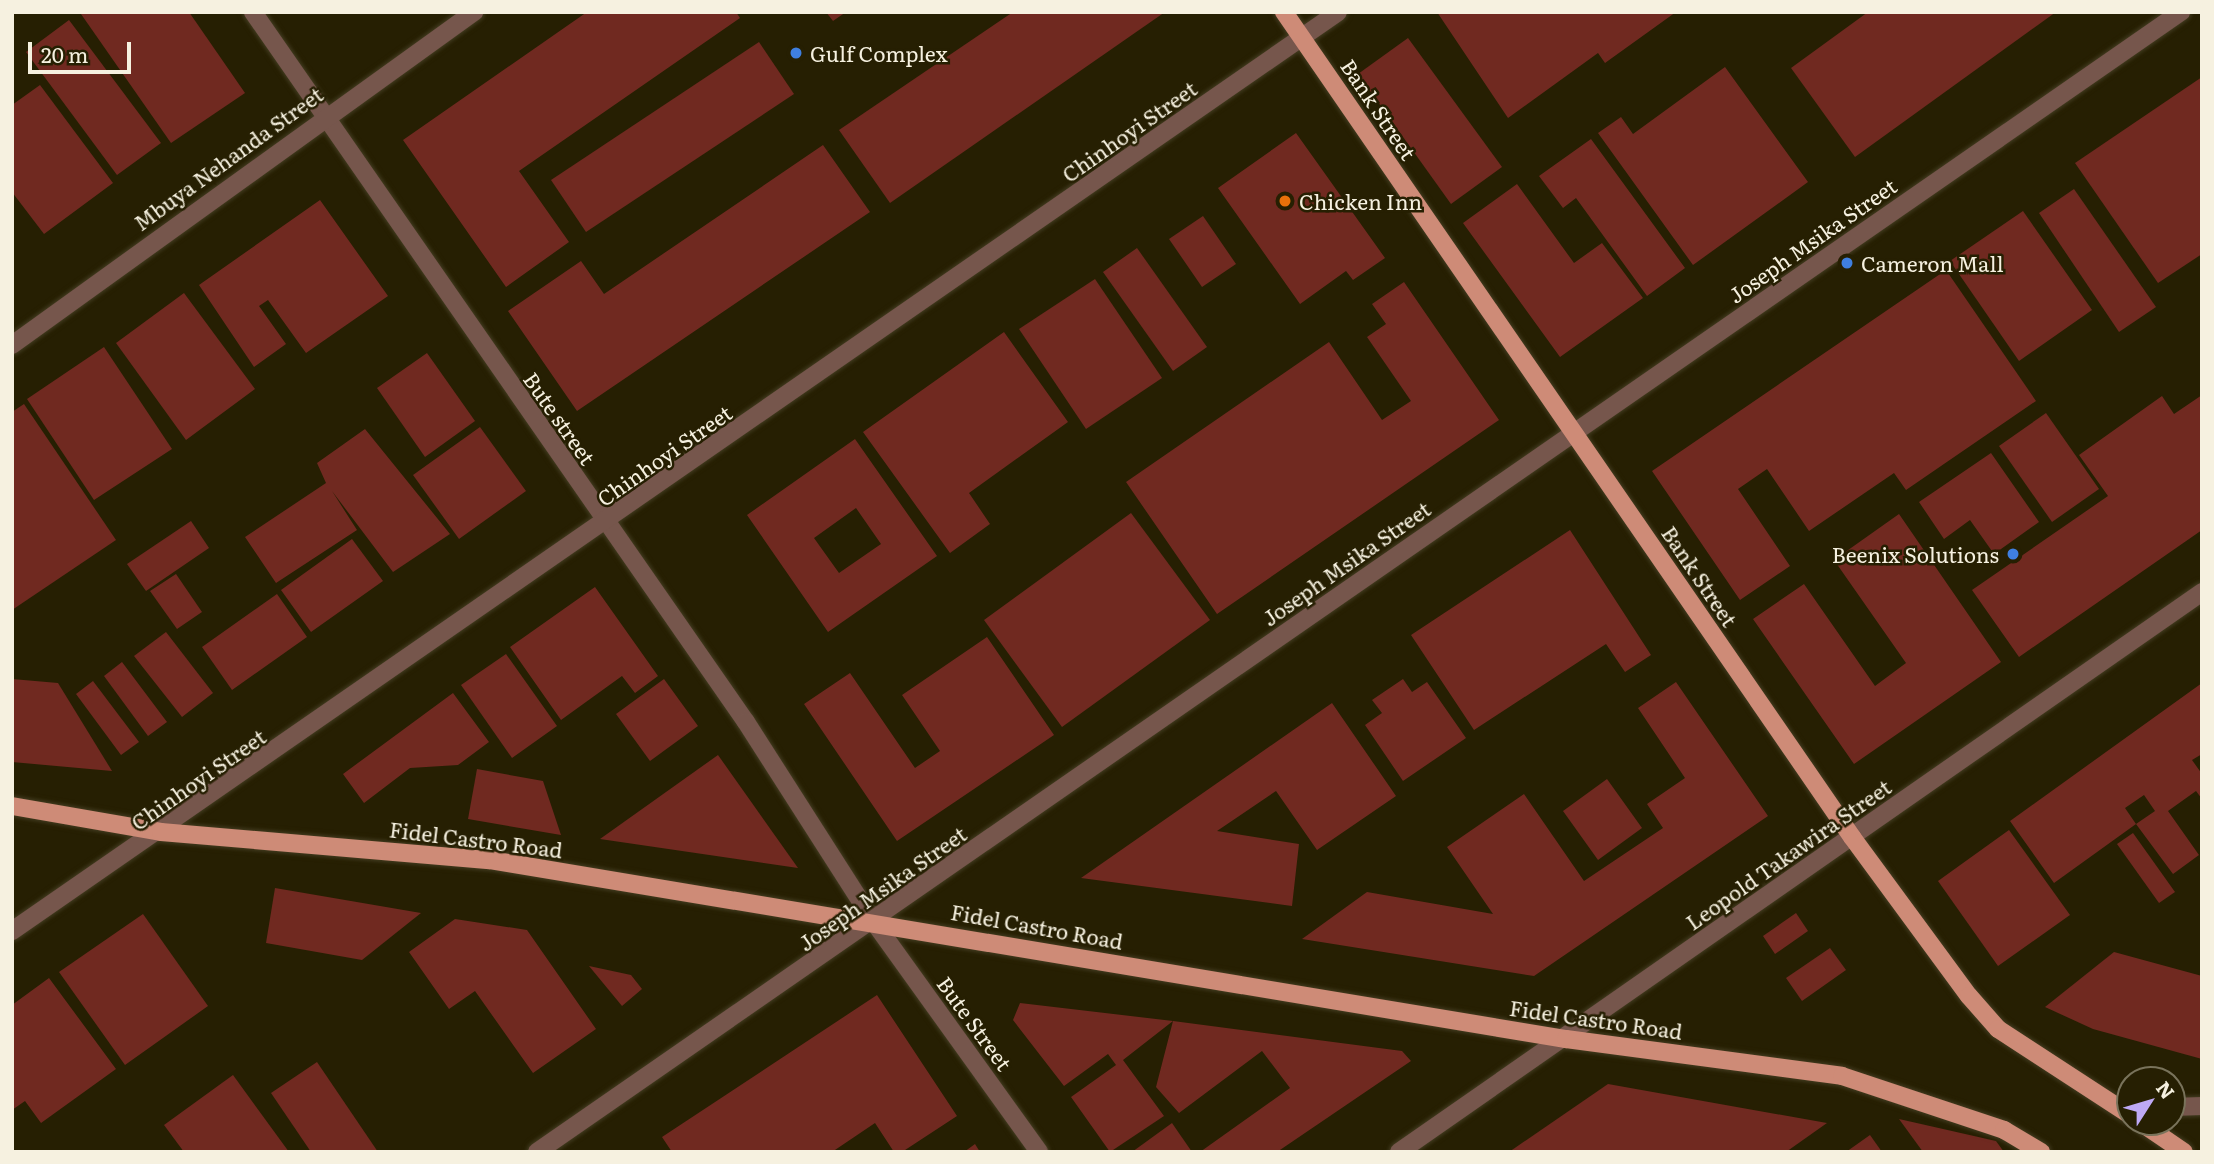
<!DOCTYPE html>
<style>
body{margin:0}
#map{position:relative;width:2214px;height:1164px;overflow:hidden;background:#261f02;font-family:Literata,serif}
div>[style]{position:absolute}
.building>*{inset:0;background:#702920}
.roads{filter:drop-shadow(0 0 2px #433c21) drop-shadow(0 0 2px #433c21)}
.minor>*{height:18px;margin:-9px;padding:0 9px;transform-origin:9px;border-radius:9px;background:#76564c}
.major>*{height:18px;margin:-9px;padding:0 9px;transform-origin:9px;border-radius:9px;background:#ce8b77}
.dots>*{width:19px;height:19px;translate:-50% -50%;box-sizing:border-box;border:4px solid #261f02;border-radius:50%}
span{translate:-50% -50%;white-space:nowrap;text-align:center;line-height:1.15;-webkit-text-stroke:5px #261f02;paint-order:stroke}
.poi-label{font-size:21px;color:#f6f1e0}
.left{translate:0 -50%;text-align:left}
.right{translate:-100% -50%;text-align:right}
.street-label{font-size:21px;color:#f6f1e0}
.frame{position:absolute;inset:0;border:14px solid #f6f1e0;pointer-events:none}
.north{position:absolute;left:2116px;top:1066px;width:70px;height:70px;box-sizing:border-box;background:#261f02;border:2px solid #79735b;border-radius:50%;rotate:53deg;font-size:19px;font-weight:700;line-height:28px;text-align:center;color:#f6f1e0}
.north::after{content:'';display:block;margin:auto;width:24px;height:32px;background:#bea9f5;clip-path:polygon(50% 0,100% 100%,50% 72%,0 100%)}
.scale{position:absolute;left:28px;top:42px;width:103px;height:32px;box-sizing:border-box;border:4px solid #f6f1e0;border-top:0;padding-left:9px;font-size:21px;line-height:24px;white-space:nowrap;color:#f6f1e0;-webkit-text-stroke:5px #261f02;paint-order:stroke}
</style>
<div id="map">
<div class="building">
<div style="clip-path:polygon(189px 12px,245px 93px,171px 143px,81px 14px)"></div>
<div style="clip-path:polygon(587px 12px,736px 12px,740px 18px,519px 171px,569px 242px,506px 287px,403px 140px)"></div>
<div style="clip-path:polygon(826px 12px,846px 12px,833px 21px)"></div>
<div style="clip-path:polygon(1013px 12px,1165px 12px,890px 203px,839px 130px)"></div>
<div style="clip-path:polygon(1437px 12px,1676px 12px,1605px 63px,1598px 53px,1508px 118px)"></div>
<div style="clip-path:polygon(1868px 12px,2056px 12px,1855px 157px,1791px 68px)"></div>
<div style="clip-path:polygon(69px 20px,161px 143px,117px 175px,26px 52px)"></div>
<div style="clip-path:polygon(1408px 38px,1502px 167px,1451px 204px,1358px 74px)"></div>
<div style="clip-path:polygon(759px 42px,794px 94px,586px 232px,551px 180px)"></div>
<div style="clip-path:polygon(1725px 67px,1808px 182px,1693px 265px,1598px 133px,1621px 117px,1633px 134px)"></div>
<div style="clip-path:polygon(2202px 77px,2202px 254px,2158px 283px,2075px 163px)"></div>
<div style="clip-path:polygon(40px 85px,113px 183px,44px 234px,12px 192px,12px 105px)"></div>
<div style="clip-path:polygon(1296px 133px,1385px 258px,1353px 280px,1346px 271px,1300px 304px,1218px 188px)"></div>
<div style="clip-path:polygon(1591px 139px,1685px 268px,1647px 296px,1576px 198px,1563px 208px,1539px 176px)"></div>
<div style="clip-path:polygon(823px 145px,870px 212px,577px 411px,508px 311px,581px 261px,604px 294px)"></div>
<div style="clip-path:polygon(1517px 184px,1574px 263px,1602px 243px,1643px 298px,1560px 357px,1463px 223px)"></div>
<div style="clip-path:polygon(2074px 189px,2156px 307px,2119px 332px,2039px 213px)"></div>
<div style="clip-path:polygon(320px 200px,388px 296px,306px 353px,268px 300px,259px 306px,286px 344px,254px 367px,199px 285px)"></div>
<div style="clip-path:polygon(2023px 211px,2092px 310px,2019px 361px,1950px 261px)"></div>
<div style="clip-path:polygon(1203px 216px,1236px 264px,1202px 287px,1169px 239px)"></div>
<div style="clip-path:polygon(1137px 248px,1207px 347px,1173px 371px,1103px 272px)"></div>
<div style="clip-path:polygon(1946px 270px,2036px 401px,1906px 490px,1894px 473px,1809px 531px,1767px 469px,1738px 489px,1790px 566px,1740px 600px,1652px 471px)"></div>
<div style="clip-path:polygon(1095px 279px,1162px 378px,1086px 429px,1019px 329px)"></div>
<div style="clip-path:polygon(1404px 282px,1499px 420px,1217px 614px,1126px 482px,1329px 342px,1382px 420px,1411px 401px,1367px 337px,1386px 324px,1372px 304px)"></div>
<div style="clip-path:polygon(184px 293px,255px 389px,186px 440px,116px 343px)"></div>
<div style="clip-path:polygon(1004px 332px,1068px 422px,969px 493px,990px 524px,950px 553px,863px 432px)"></div>
<div style="clip-path:polygon(104px 347px,172px 449px,94px 500px,27px 399px)"></div>
<div style="clip-path:polygon(427px 353px,475px 421px,425px 457px,377px 388px)"></div>
<div style="clip-path:polygon(2202px 395px,2202px 530px,2019px 657px,1972px 590px,2108px 496px,2079px 455px,2162px 396px,2174px 414px)"></div>
<div style="clip-path:polygon(24px 404px,116px 540px,12px 610px,12px 412px)"></div>
<div style="clip-path:polygon(2046px 413px,2099px 489px,2052px 522px,1999px 446px)"></div>
<div style="clip-path:polygon(480px 427px,526px 491px,459px 539px,413px 475px)"></div>
<div style="clip-path:polygon(365px 429px,450px 534px,393px 572px,332px 491px,357px 530px,276px 583px,245px 537px,326px 483px,317px 463px)"></div>
<div style="clip-path:polygon(evenodd,855px 439px,937px 556px,828px 632px,747px 515px,855px 439px,856px 508px,881px 544px,839px 573px,814px 538px,856px 508px)"></div>
<div style="clip-path:polygon(1991px 453px,2039px 522px,1994px 554px,1970px 520px,1944px 539px,1919px 502px)"></div>
<div style="clip-path:polygon(1131px 513px,1210px 620px,1062px 727px,984px 620px)"></div>
<div style="clip-path:polygon(1899px 514px,2001px 662px,1854px 764px,1753px 619px,1804px 584px,1875px 686px,1906px 663px,1834px 560px)"></div>
<div style="clip-path:polygon(191px 521px,209px 548px,146px 591px,127px 564px)"></div>
<div style="clip-path:polygon(1570px 530px,1651px 655px,1625px 672px,1606px 644px,1474px 730px,1411px 635px)"></div>
<div style="clip-path:polygon(352px 539px,383px 581px,311px 632px,281px 590px)"></div>
<div style="clip-path:polygon(176px 574px,202px 612px,177px 629px,150px 591px)"></div>
<div style="clip-path:polygon(595px 587px,658px 676px,635px 693px,622px 676px,561px 720px,510px 647px)"></div>
<div style="clip-path:polygon(277px 594px,307px 637px,232px 690px,202px 647px)"></div>
<div style="clip-path:polygon(166px 632px,213px 693px,182px 717px,134px 656px)"></div>
<div style="clip-path:polygon(987px 637px,1054px 735px,897px 841px,804px 704px,850px 673px,915px 768px,940px 751px,902px 695px)"></div>
<div style="clip-path:polygon(506px 654px,557px 726px,512px 758px,461px 685px)"></div>
<div style="clip-path:polygon(122px 662px,167px 722px,148px 736px,104px 676px)"></div>
<div style="clip-path:polygon(12px 679px,58px 683px,112px 771px,12px 762px)"></div>
<div style="clip-path:polygon(664px 679px,698px 726px,650px 761px,616px 714px)"></div>
<div style="clip-path:polygon(1403px 679px,1412px 692px,1427px 682px,1466px 738px,1403px 781px,1365px 725px,1382px 713px,1372px 700px)"></div>
<div style="clip-path:polygon(93px 681px,139px 742px,121px 755px,76px 694px)"></div>
<div style="clip-path:polygon(1676px 682px,1768px 816px,1534px 976px,1302px 939px,1367px 892px,1493px 914px,1447px 847px,1524px 794px,1584px 881px,1663px 828px,1647px 804px,1685px 778px,1638px 708px)"></div>
<div style="clip-path:polygon(evenodd,2202px 683px,2202px 754px,2192px 760px,2202px 774px,2202px 799px,2196px 791px,2168px 811px,2199px 855px,2173px 874px,2136px 824px,2054px 883px,2010px 821px,2202px 683px,2144px 795px,2155px 811px,2136px 824px,2125px 808px,2144px 795px)"></div>
<div style="clip-path:polygon(453px 693px,489px 742px,458px 765px,410px 768px,364px 803px,343px 774px)"></div>
<div style="clip-path:polygon(1332px 703px,1396px 796px,1317px 850px,1276px 791px,1217px 831px,1299px 844px,1292px 906px,1081px 878px)"></div>
<div style="clip-path:polygon(718px 755px,798px 868px,600px 839px)"></div>
<div style="clip-path:polygon(477px 769px,543px 781px,561px 835px,468px 819px)"></div>
<div style="clip-path:polygon(1607px 779px,1642px 828px,1598px 860px,1563px 811px)"></div>
<div style="clip-path:polygon(2009px 830px,2070px 915px,1998px 966px,1938px 881px)"></div>
<div style="clip-path:polygon(2133px 833px,2175px 892px,2159px 903px,2117px 844px)"></div>
<div style="clip-path:polygon(275px 888px,421px 913px,362px 960px,266px 943px)"></div>
<div style="clip-path:polygon(1796px 913px,1808px 931px,1775px 954px,1763px 936px)"></div>
<div style="clip-path:polygon(143px 914px,208px 1006px,125px 1065px,59px 972px)"></div>
<div style="clip-path:polygon(455px 919px,527px 930px,596px 1029px,533px 1073px,475px 991px,449px 1009px,409px 952px)"></div>
<div style="clip-path:polygon(1830px 948px,1846px 970px,1802px 1001px,1786px 978px)"></div>
<div style="clip-path:polygon(2114px 952px,2202px 976px,2202px 1059px,2093px 1029px,2045px 1007px)"></div>
<div style="clip-path:polygon(589px 966px,631px 975px,642px 989px,622px 1006px)"></div>
<div style="clip-path:polygon(49px 978px,116px 1069px,41px 1123px,25px 1101px,12px 1110px,12px 1005px)"></div>
<div style="clip-path:polygon(877px 995px,957px 1116px,902px 1152px,894px 1152px,875px 1123px,832px 1152px,672px 1152px,662px 1137px)"></div>
<div style="clip-path:polygon(1020px 1003px,1173px 1021px,1123px 1060px,1164px 1116px,1110px 1152px,1071px 1097px,1116px 1065px,1108px 1054px,1064px 1086px,1013px 1020px)"></div>
<div style="clip-path:polygon(1173px 1021px,1402px 1051px,1411px 1061px,1277px 1152px,1200px 1152px,1290px 1088px,1262px 1051px,1179px 1113px,1156px 1087px)"></div>
<div style="clip-path:polygon(317px 1062px,378px 1152px,311px 1152px,271px 1093px)"></div>
<div style="clip-path:polygon(233px 1075px,289px 1152px,184px 1152px,164px 1125px)"></div>
<div style="clip-path:polygon(1608px 1084px,1827px 1123px,1786px 1152px,1509px 1152px)"></div>
<div style="clip-path:polygon(1899px 1119px,1996px 1141px,2004px 1152px,1923px 1152px)"></div>
<div style="clip-path:polygon(1172px 1123px,1192px 1152px,1132px 1152px)"></div>
<div style="clip-path:polygon(1870px 1135px,1882px 1152px,1846px 1152px)"></div>
<div style="clip-path:polygon(975px 1144px,980px 1152px,964px 1152px)"></div>
</div>
<div class="roads">
<div class="minor">
<div style="left:253px;top:12px;width:864px;rotate:55.23deg"></div>
<div style="left:746px;top:722px;width:237px;rotate:57.4deg"></div>
<div style="left:874px;top:922px;width:283px;rotate:54.3deg"></div>
<div style="left:12px;top:345px;width:570px;rotate:-35.78deg"></div>
<div style="left:12px;top:931px;width:1613px;rotate:-34.72deg"></div>
<div style="left:2172px;top:1107px;width:30px;rotate:-2deg"></div>
<div style="left:537px;top:1152px;width:2001px;rotate:-34.74deg"></div>
<div style="left:1399px;top:1152px;width:979px;rotate:-34.89deg"></div>
</div>
<div class="major">
<div style="left:1284px;top:12px;width:1002px;rotate:55.45deg"></div>
<div style="left:1852px;top:837px;width:197px;rotate:53.7deg"></div>
<div style="left:1969px;top:996px;width:44px;rotate:48.7deg"></div>
<div style="left:1998px;top:1029px;width:158px;rotate:33.1deg"></div>
<div style="left:12px;top:806px;width:151px;rotate:9.9deg"></div>
<div style="left:161px;top:832px;width:330px;rotate:4.9deg"></div>
<div style="left:490px;top:860px;width:1091px;rotate:9.45deg"></div>
<div style="left:1566px;top:1039px;width:278px;rotate:7.6deg"></div>
<div style="left:1842px;top:1076px;width:171px;rotate:18.4deg"></div>
<div style="left:2004px;top:1130px;width:43px;rotate:30.7deg"></div>
<div style="left:2140px;top:1122px;width:53px;rotate:34.3deg"></div>
</div>
</div>
<div class="dots">
<div style="left:796px;top:53px;background:#3f7fe0"></div>
<div style="left:1285px;top:201px;background:#e8710a"></div>
<div style="left:1847px;top:263px;background:#3f7fe0"></div>
<div style="left:2013px;top:554px;background:#3f7fe0"></div>
</div>
<div class="poi-label">
<span class="left" style="left:810px;top:53px">Gulf Complex</span>
<span class="left" style="left:1299px;top:201px">Chicken Inn</span>
<span class="left" style="left:1861px;top:263px">Cameron Mall</span>
<span class="right" style="left:1999px;top:554px">Beenix Solutions</span>
</div>
<div class="street-label">
<span style="left:1379px;top:109px;rotate:56deg">Bank Street</span>
<span style="left:1129px;top:131px;rotate:-35deg">Chinhoyi Street</span>
<span style="left:228px;top:158px;rotate:-36deg">Mbuya Nehanda Street</span>
<span style="left:1812px;top:240px;rotate:-35deg">Joseph Msika Street</span>
<span style="left:560px;top:418px;rotate:55deg">Bute street</span>
<span style="left:664px;top:455px;rotate:-35deg">Chinhoyi Street</span>
<span style="left:1346px;top:563px;rotate:-35deg">Joseph Msika Street</span>
<span style="left:1700px;top:576px;rotate:56deg">Bank Street</span>
<span style="left:198px;top:779px;rotate:-35deg">Chinhoyi Street</span>
<span style="left:476px;top:839px;rotate:7deg">Fidel Castro Road</span>
<span style="left:1788px;top:854px;rotate:-35deg">Leopold Takawira Street</span>
<span style="left:882px;top:888px;rotate:-35deg">Joseph Msika Street</span>
<span style="left:1037px;top:926px;rotate:10deg">Fidel Castro Road</span>
<span style="left:1596px;top:1019px;rotate:8deg">Fidel Castro Road</span>
<span style="left:975px;top:1023px;rotate:54deg">Bute Street</span>
</div>
<div class="frame"></div>
<div class="north">N</div>
<div class="scale">20 m</div>
</div>
